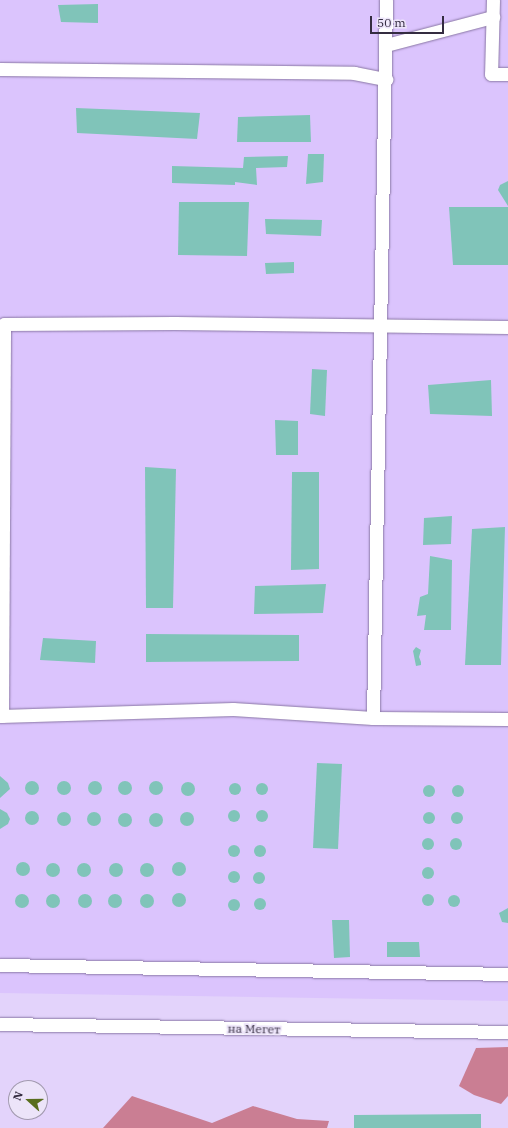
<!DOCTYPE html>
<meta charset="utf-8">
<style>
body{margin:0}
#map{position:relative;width:508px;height:1128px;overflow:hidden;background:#e3d3fb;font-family:"IBM Plex Serif",serif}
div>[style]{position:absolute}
.built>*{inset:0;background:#dbc4fd}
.forest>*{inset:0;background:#ca7e93}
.building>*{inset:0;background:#80c4b9}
.round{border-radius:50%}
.roads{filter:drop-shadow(0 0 1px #8a77a5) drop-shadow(0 0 1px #8a77a5)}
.minor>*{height:13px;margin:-6.5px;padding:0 6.5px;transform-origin:6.5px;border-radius:6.5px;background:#fff}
span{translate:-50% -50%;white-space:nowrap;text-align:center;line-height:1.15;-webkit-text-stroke:3.5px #ece4f9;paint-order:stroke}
.street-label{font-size:12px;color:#342c40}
.north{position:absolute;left:8px;top:1080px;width:40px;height:40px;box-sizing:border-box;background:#ece4f9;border:1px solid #a29aaf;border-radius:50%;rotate:291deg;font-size:11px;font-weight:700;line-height:16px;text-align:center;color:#342c40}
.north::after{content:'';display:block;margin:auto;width:14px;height:18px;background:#596e1d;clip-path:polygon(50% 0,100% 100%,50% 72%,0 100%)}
.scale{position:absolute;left:370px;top:16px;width:74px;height:18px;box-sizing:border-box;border:2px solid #342c40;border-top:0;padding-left:5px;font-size:12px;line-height:14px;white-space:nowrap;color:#342c40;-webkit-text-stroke:3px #ece4f9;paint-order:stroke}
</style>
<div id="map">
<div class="built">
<div style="clip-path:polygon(0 0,508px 0,508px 1001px,0 993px)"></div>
</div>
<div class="forest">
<div style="clip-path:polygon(508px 1047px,508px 1096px,501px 1104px,474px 1095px,459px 1086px,476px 1048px)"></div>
<div style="clip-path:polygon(132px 1096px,212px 1123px,253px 1106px,297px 1119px,329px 1121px,327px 1128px,103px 1128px)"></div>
</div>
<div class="building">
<div style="clip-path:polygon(98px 4px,98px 23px,61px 22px,58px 5px)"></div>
<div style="clip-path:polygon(76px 108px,200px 113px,197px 139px,77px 133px)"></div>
<div style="clip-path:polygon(310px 115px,311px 142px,237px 142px,238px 117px)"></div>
<div style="clip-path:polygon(308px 154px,324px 154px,323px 182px,306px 184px)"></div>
<div style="clip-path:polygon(288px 156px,287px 167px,256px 168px,257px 185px,235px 182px,235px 185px,172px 183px,172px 166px,243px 168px,244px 157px)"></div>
<div style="clip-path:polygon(508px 181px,508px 206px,498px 190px,500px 185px)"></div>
<div style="clip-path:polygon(179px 202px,249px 202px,247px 256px,178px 255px)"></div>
<div style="clip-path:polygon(449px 207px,508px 207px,508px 265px,453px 265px)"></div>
<div style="clip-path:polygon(265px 219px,322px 220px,321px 236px,266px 234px)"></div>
<div style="clip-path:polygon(294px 262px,294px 273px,266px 274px,265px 263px)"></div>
<div style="clip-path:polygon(312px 369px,327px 370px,325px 416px,310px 414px)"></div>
<div style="clip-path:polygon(491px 380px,492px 416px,430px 414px,428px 385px)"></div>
<div style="clip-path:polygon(275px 420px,298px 421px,298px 455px,276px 455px)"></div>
<div style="clip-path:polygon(145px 467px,176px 469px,173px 608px,146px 608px)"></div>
<div style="clip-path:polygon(292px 472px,319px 472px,319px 569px,291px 570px)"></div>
<div style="clip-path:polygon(452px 516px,451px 544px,423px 545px,424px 518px)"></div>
<div style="clip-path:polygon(505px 527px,501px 665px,465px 665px,472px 529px)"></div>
<div style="clip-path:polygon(430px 556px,452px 560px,451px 630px,424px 630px,426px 615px,417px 616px,420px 597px,428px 594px)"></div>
<div style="clip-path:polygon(326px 584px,323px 613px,254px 614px,255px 586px)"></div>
<div style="clip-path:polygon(146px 634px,299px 635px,299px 661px,146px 662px)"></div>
<div style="clip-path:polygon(43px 638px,96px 641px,95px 663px,40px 660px)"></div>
<div style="clip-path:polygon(416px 647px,421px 650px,419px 657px,421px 662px,421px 665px,416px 666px,413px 651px)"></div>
<div style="clip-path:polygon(317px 763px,342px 764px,338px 849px,313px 848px)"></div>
<div style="clip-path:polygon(0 776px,8px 783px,10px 789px,0 798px)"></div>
<div class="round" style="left:149px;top:781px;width:14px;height:14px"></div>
<div class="round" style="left:88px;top:781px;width:14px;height:14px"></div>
<div class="round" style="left:25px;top:781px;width:14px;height:14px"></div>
<div class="round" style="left:57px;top:781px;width:14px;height:14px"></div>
<div class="round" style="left:118px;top:781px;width:14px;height:14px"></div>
<div class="round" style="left:181px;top:782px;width:14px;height:14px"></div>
<div class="round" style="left:229px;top:783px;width:12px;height:12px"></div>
<div class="round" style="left:256px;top:783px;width:12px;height:12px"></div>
<div class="round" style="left:452px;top:785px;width:12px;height:12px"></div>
<div class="round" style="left:423px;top:785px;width:12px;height:12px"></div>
<div style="clip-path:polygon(0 809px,7px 813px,10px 819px,8px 824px,0 829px)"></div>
<div class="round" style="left:256px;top:810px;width:12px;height:12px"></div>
<div class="round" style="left:228px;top:810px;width:12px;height:12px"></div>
<div class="round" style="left:25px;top:811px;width:14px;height:14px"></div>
<div class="round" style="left:423px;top:812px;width:12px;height:12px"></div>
<div class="round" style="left:451px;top:812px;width:12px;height:12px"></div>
<div class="round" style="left:57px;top:812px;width:14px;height:14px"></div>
<div class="round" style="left:87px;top:812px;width:14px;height:14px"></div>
<div class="round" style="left:180px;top:812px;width:14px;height:14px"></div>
<div class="round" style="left:149px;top:813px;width:14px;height:14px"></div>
<div class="round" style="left:118px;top:813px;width:14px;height:14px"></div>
<div class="round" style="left:422px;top:838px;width:12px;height:12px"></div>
<div class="round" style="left:450px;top:838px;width:12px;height:12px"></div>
<div class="round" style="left:228px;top:845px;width:12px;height:12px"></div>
<div class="round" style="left:254px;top:845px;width:12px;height:12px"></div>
<div class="round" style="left:172px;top:862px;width:14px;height:14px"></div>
<div class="round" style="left:16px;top:862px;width:14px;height:14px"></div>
<div class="round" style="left:46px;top:863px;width:14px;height:14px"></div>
<div class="round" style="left:77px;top:863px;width:14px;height:14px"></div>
<div class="round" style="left:140px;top:863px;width:14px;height:14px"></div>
<div class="round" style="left:109px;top:863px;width:14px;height:14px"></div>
<div class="round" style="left:422px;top:867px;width:12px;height:12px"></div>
<div class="round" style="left:228px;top:871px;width:12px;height:12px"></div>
<div class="round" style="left:253px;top:872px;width:12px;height:12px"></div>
<div class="round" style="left:172px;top:893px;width:14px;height:14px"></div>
<div class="round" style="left:78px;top:894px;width:14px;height:14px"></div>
<div class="round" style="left:140px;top:894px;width:14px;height:14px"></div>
<div class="round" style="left:422px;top:894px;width:12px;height:12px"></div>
<div class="round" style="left:15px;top:894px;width:14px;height:14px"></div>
<div class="round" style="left:108px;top:894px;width:14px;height:14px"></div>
<div class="round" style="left:46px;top:894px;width:14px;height:14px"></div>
<div class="round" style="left:448px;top:895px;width:12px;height:12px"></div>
<div class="round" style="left:254px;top:898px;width:12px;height:12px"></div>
<div class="round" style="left:228px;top:899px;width:12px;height:12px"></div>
<div style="clip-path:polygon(508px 908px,508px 923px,502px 922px,499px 913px)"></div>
<div style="clip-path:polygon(332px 920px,349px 920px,350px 957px,334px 958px)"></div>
<div style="clip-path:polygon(387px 942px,419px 942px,420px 957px,387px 957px)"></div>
<div style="clip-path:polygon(481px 1114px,481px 1128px,354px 1128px,354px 1115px)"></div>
</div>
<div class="roads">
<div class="minor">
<div style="left:493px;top:0;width:74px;rotate:91.5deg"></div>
<div style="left:491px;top:74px;width:17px"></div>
<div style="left:386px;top:45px;width:111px;rotate:-14.7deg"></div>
<div style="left:0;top:69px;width:354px;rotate:0.6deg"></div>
<div style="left:354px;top:73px;width:33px;rotate:11deg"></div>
<div style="left:0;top:716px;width:233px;rotate:-1.7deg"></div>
<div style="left:233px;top:709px;width:140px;rotate:3.7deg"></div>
<div style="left:373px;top:718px;width:135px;rotate:0.4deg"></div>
<div style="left:2px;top:716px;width:392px;rotate:-89.7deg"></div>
<div style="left:4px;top:324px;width:171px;rotate:-0.3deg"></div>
<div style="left:175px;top:323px;width:333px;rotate:0.7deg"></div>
<div style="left:373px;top:718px;width:718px;rotate:-88.96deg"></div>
<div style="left:0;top:965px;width:508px;rotate:1.01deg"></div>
<div style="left:0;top:1024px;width:508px;rotate:0.9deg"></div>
</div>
</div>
<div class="street-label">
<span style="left:254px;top:1029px;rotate:1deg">на Мегет</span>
</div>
<div class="north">N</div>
<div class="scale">50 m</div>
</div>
